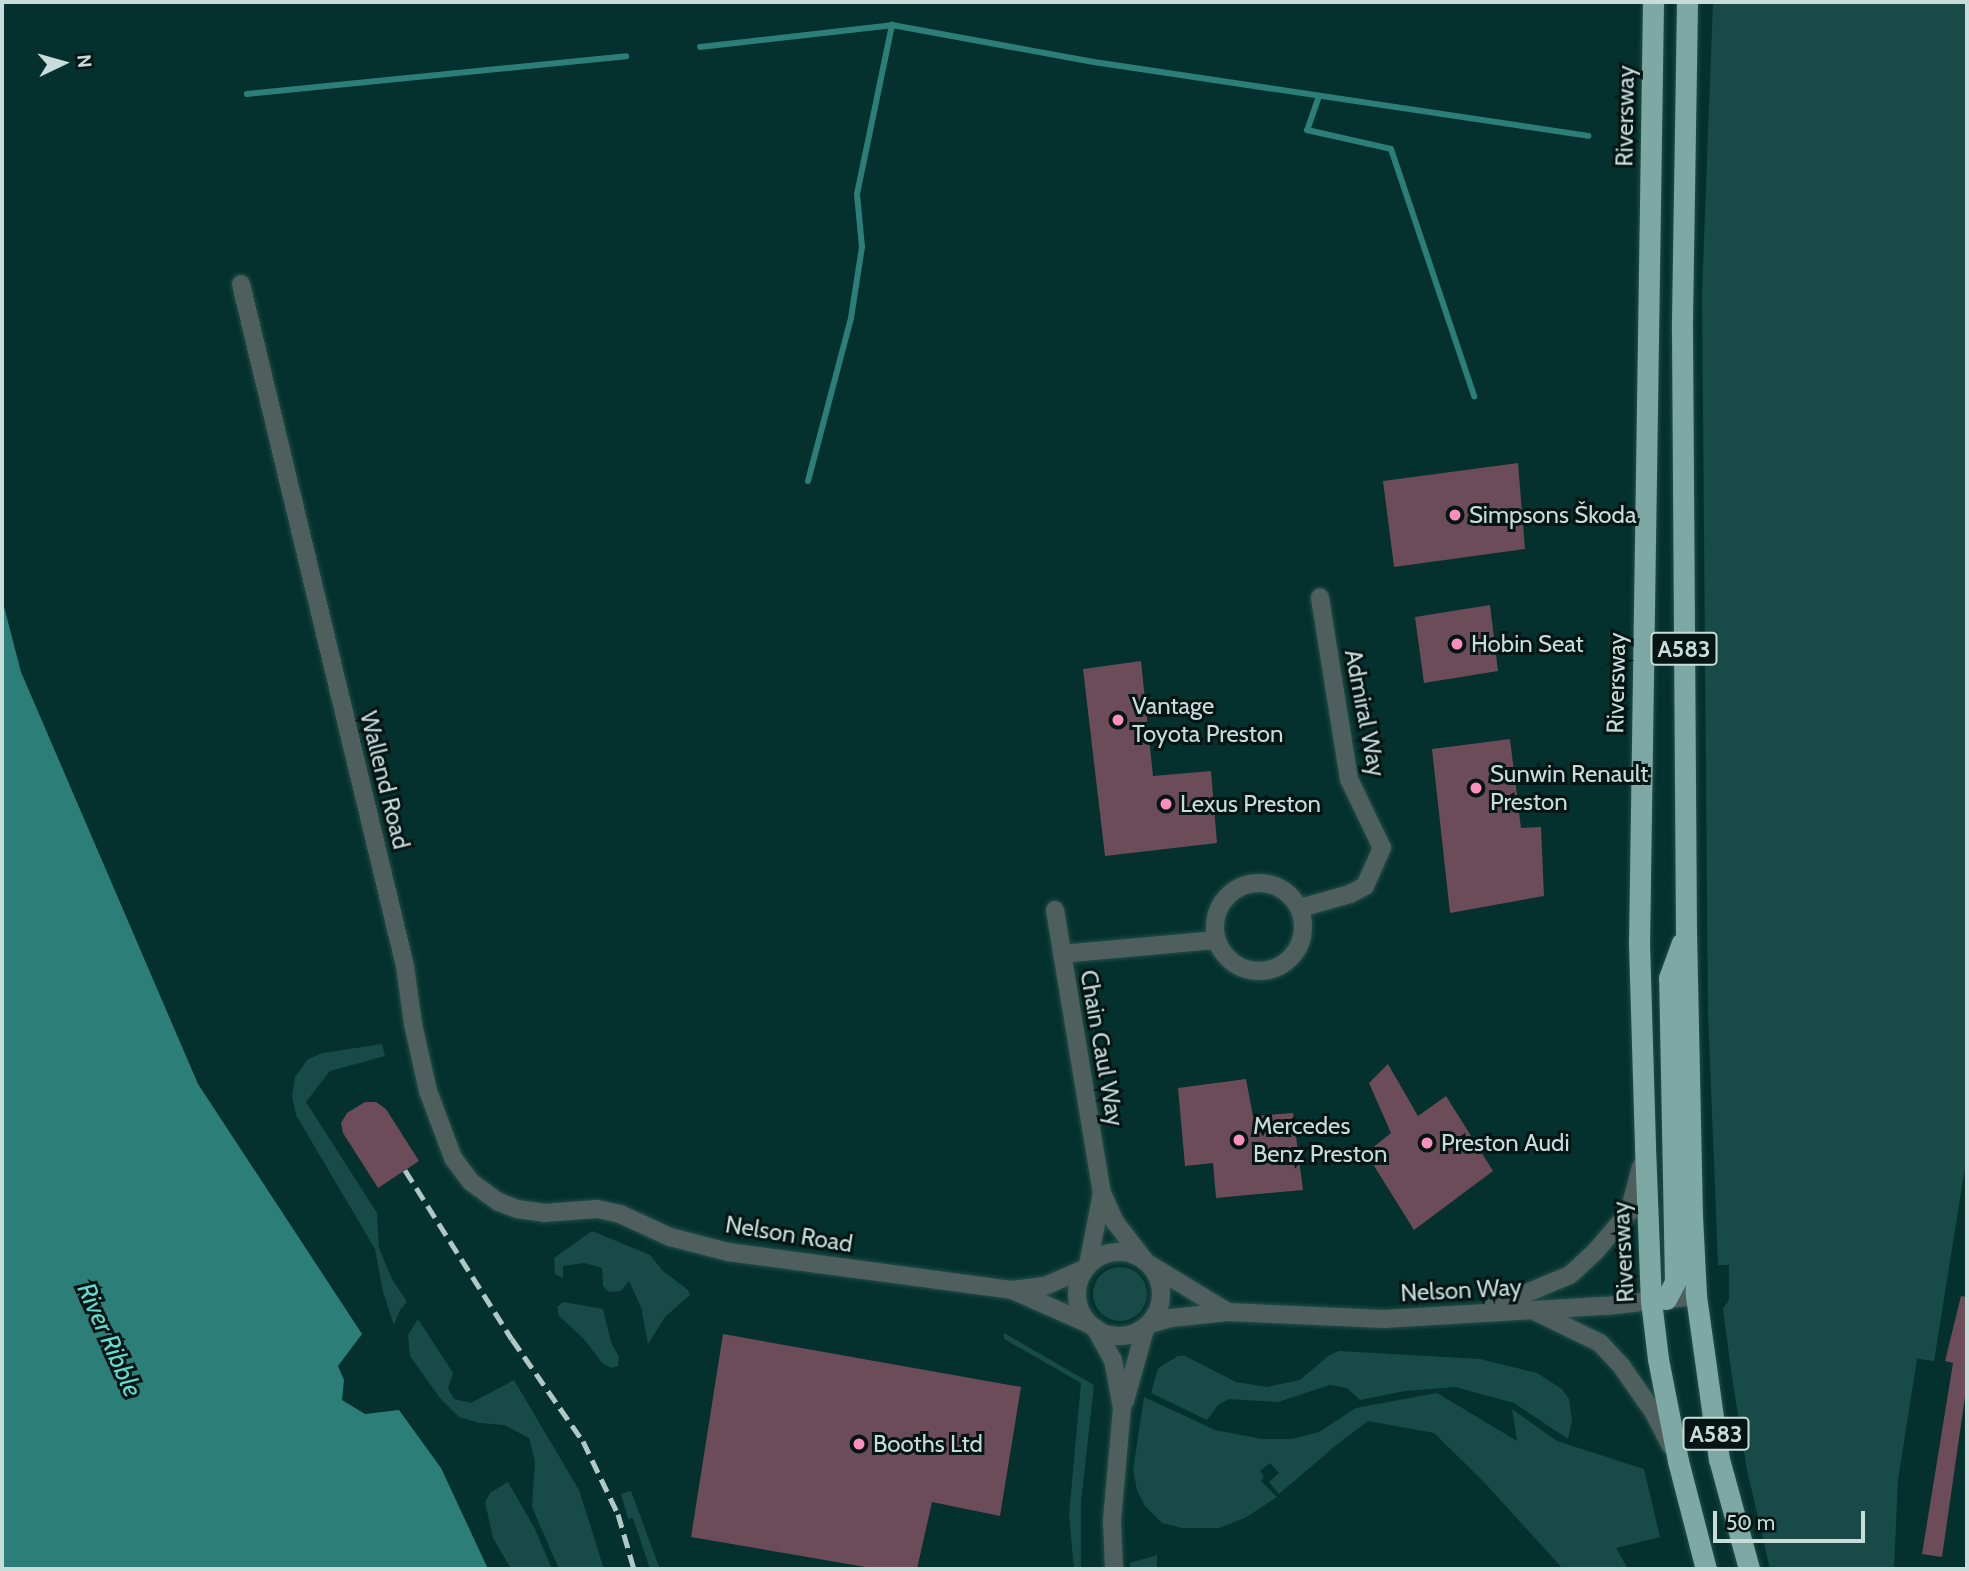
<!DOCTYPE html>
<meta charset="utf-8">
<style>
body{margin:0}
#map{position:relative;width:1969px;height:1571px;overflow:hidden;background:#04312d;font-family:Cabin,sans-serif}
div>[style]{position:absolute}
.green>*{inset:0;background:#184b47}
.round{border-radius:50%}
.water>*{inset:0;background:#2b7f78}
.stream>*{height:6px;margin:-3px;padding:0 3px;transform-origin:3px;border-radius:3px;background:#2b7f78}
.building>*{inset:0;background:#6b4c58}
.roads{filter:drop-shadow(0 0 2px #234d49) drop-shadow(0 0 2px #234d49)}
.street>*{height:18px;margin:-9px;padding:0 9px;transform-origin:9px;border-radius:9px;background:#4e5f5d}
.street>.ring{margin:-9px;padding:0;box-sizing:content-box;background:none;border:18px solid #4e5f5d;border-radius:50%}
.highway>*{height:21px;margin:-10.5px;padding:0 10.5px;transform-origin:10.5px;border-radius:10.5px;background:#7ea8a3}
.rail>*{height:5px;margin-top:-2.5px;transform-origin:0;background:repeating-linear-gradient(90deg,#b1c9c6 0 14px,transparent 0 21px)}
.dots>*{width:19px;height:19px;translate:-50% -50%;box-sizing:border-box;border:4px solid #051514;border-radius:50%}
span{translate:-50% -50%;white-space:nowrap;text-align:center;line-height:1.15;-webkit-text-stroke:6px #051514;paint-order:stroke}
.shield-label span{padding:2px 5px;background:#051514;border:2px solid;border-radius:5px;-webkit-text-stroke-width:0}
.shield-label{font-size:23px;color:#c8ddda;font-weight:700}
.street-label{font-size:24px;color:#c8ddda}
.poi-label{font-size:24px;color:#c8ddda}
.left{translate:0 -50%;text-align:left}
.water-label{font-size:26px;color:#63dcd1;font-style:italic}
.frame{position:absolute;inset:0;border:4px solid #c8ddda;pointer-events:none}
.north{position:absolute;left:28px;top:28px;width:70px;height:70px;-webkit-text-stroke:5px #051514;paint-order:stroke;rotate:85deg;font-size:19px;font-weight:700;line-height:28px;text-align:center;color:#c8ddda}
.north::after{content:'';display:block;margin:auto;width:24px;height:32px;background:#c8ddda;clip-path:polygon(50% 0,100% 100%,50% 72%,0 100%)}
.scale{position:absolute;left:1713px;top:1511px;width:152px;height:32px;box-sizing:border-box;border:4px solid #c8ddda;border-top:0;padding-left:9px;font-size:21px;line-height:24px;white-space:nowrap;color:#c8ddda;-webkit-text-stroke:5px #051514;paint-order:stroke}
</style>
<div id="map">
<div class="green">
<div style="clip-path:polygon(1713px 2px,1967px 2px,1967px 1155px,1934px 1361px,1912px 1358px,1917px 1359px,1898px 1480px,1894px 1569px,1770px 1569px,1747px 1470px,1732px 1377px,1723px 1309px,1729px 1300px,1729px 1265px,1718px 1265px,1708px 1012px,1702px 293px)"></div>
<div style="clip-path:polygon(382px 1044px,385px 1056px,330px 1071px,306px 1102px,377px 1213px,379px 1248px,392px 1279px,407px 1302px,400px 1310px,394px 1325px,383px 1292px,375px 1249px,296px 1115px,292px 1096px,295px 1077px,308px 1059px,323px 1053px)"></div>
<div style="clip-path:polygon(592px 1231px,650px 1255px,663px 1271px,688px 1290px,690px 1295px,665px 1317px,648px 1344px,641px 1307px,629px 1281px,621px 1291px,609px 1292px,603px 1286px,602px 1268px,584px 1263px,563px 1266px,563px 1278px,555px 1274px,554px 1258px)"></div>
<div class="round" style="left:1093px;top:1267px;width:54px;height:54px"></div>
<div style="clip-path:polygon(563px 1302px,603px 1309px,611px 1342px,619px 1357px,618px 1366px,612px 1368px,602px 1363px,584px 1339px,559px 1316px,557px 1307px)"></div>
<div style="clip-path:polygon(418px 1319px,453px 1373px,448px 1388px,454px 1399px,471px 1403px,514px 1380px,579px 1490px,604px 1569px,559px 1569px,532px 1507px,535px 1462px,529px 1438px,504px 1425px,480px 1423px,459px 1417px,440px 1398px,410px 1356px,408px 1335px)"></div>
<div style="clip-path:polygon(1004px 1333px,1094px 1385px,1081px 1502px,1081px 1569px,1074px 1569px,1069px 1515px,1081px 1383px,1004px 1339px)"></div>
<div style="clip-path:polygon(1339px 1351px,1480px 1359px,1537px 1373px,1562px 1389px,1569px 1399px,1572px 1420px,1568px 1439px,1514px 1403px,1455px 1387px,1405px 1391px,1360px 1400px,1347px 1388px,1330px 1385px,1278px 1402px,1229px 1399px,1218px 1405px,1207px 1420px,1151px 1393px,1158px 1368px,1178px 1356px,1185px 1356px,1236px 1382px,1267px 1387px,1300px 1380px,1328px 1356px)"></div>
<div style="clip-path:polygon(1437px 1393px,1517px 1441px,1512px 1409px,1557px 1441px,1644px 1469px,1660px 1537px,1616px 1548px,1628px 1569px,1563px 1569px,1483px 1481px,1434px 1433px,1368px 1421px,1335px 1446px,1279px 1494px,1269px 1482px,1279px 1473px,1270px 1463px,1260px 1471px,1264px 1477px,1261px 1481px,1277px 1497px,1245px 1518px,1219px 1528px,1182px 1528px,1162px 1523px,1145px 1506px,1137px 1490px,1133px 1470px,1144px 1397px,1215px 1430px,1262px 1439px,1292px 1439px,1319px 1432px,1356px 1408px)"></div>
<div style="clip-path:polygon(508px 1482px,535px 1529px,552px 1569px,511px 1569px,493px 1538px,485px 1502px,490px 1493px)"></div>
<div style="clip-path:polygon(631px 1491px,660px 1569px,650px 1569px,633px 1518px,628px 1519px,621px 1494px)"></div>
<div style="clip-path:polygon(1157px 1555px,1157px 1569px,1130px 1569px,1130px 1563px)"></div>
</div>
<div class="water">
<div style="clip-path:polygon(2px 599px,21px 672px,198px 1084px,362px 1334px,338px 1366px,344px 1380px,342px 1400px,365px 1414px,399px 1410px,441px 1468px,488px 1569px,2px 1569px)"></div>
</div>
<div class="stream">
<div style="left:700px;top:47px;width:193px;rotate:-6.5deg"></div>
<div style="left:892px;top:25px;width:205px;rotate:10.4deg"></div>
<div style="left:1094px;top:62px;width:500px;rotate:8.5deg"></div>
<div style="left:247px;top:94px;width:381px;rotate:-5.7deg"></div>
<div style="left:1319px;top:96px;width:36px;rotate:109deg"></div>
<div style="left:1307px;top:130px;width:86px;rotate:12.7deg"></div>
<div style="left:1391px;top:149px;width:261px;rotate:71.4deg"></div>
<div style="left:808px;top:481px;width:169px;rotate:-75.2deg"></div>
<div style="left:851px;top:318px;width:72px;rotate:-81.2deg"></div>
<div style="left:862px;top:247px;width:53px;rotate:-95.4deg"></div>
<div style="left:857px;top:194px;width:173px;rotate:-78.3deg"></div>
</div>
<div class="building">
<div style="clip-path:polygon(1518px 463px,1525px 549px,1394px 567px,1383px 481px)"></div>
<div style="clip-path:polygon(1490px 605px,1498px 671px,1424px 683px,1415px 617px)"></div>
<div style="clip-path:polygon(1141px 661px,1153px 776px,1211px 771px,1217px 843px,1105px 856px,1083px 669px)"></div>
<div style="clip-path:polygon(1510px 739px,1521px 828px,1541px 827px,1544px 896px,1450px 913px,1432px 749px)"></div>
<div style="clip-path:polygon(1388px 1064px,1418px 1116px,1446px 1096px,1493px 1171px,1414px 1230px,1366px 1153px,1391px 1133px,1369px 1083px)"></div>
<div style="clip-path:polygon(1246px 1079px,1253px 1116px,1293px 1113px,1303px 1190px,1216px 1198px,1213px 1163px,1185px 1166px,1178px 1088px)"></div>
<div style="clip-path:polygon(365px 1102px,376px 1102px,386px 1109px,419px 1161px,378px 1188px,343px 1133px,341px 1123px,347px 1113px)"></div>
<div style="clip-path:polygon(1961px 1296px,1967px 1297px,1967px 1383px,1942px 1557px,1922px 1554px,1953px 1363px,1945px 1361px)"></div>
<div style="clip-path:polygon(723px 1334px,1021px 1387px,1000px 1516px,932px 1502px,917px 1569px,877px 1569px,691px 1537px)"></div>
</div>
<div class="roads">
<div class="street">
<div style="left:241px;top:284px;width:701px;rotate:76.48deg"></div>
<div style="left:405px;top:966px;width:59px;rotate:82.1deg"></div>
<div style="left:413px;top:1024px;width:69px;rotate:77.4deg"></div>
<div style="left:428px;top:1091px;width:72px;rotate:69.5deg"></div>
<div style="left:453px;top:1158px;width:30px;rotate:53deg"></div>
<div style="left:471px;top:1182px;width:34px;rotate:36deg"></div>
<div style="left:499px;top:1202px;width:19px;rotate:21deg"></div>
<div style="left:517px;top:1209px;width:27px;rotate:8deg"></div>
<div style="left:544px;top:1213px;width:53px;rotate:-4.3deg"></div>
<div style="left:597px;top:1209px;width:24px;rotate:12deg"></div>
<div style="left:620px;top:1214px;width:55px;rotate:24.7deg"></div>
<div style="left:670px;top:1237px;width:60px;rotate:14.5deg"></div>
<div style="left:728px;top:1252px;width:286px;rotate:7.6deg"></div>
<div style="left:1011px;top:1290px;width:34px;rotate:-7deg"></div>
<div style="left:1045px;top:1286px;width:45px;rotate:-23.7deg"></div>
<div class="ring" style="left:1215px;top:883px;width:70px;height:70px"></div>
<div style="left:1300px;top:908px;width:52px;rotate:-15.6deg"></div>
<div style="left:1350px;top:894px;width:17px;rotate:-28deg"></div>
<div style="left:1365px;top:886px;width:42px;rotate:-65.9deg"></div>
<div style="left:1382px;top:848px;width:76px;rotate:-115.6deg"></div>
<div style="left:1349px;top:779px;width:184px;rotate:-99.1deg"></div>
<div style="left:1055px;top:910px;width:287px;rotate:80.6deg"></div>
<div style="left:1102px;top:1193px;width:32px;rotate:66deg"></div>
<div style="left:1115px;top:1222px;width:49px;rotate:52.4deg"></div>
<div style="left:1062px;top:954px;width:155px;rotate:-5.2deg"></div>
<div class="ring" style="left:1077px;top:1252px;width:66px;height:66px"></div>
<div style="left:1088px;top:1265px;width:73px;rotate:-79deg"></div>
<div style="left:1152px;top:1266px;width:89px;rotate:31.2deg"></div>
<div style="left:1012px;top:1290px;width:84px;rotate:23.8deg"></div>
<div style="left:1493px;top:1307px;width:83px;rotate:-22.6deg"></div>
<div style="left:1570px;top:1275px;width:34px;rotate:-43deg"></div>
<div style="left:1595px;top:1252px;width:52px;rotate:-49.6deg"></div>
<div style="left:1629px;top:1212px;width:47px;rotate:-75.1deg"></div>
<div style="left:1536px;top:1312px;width:71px;rotate:25.8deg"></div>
<div style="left:1600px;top:1343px;width:33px;rotate:47deg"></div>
<div style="left:1622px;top:1367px;width:56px;rotate:55.2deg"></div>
<div style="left:1654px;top:1413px;width:36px;rotate:63deg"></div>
<div style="left:1148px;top:1325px;width:24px;rotate:-17deg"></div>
<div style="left:1171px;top:1318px;width:57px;rotate:-6deg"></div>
<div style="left:1228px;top:1312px;width:156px;rotate:2.6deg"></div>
<div style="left:1384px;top:1319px;width:222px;rotate:-3.4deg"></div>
<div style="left:1606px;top:1306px;width:91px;rotate:-6.3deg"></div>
<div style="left:1095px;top:1328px;width:37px;rotate:61deg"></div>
<div style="left:1113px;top:1360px;width:49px;rotate:79.4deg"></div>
<div style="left:1122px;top:1408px;width:113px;rotate:95.1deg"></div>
<div style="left:1112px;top:1521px;width:48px;rotate:87.6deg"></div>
<div style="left:1125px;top:1401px;width:78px;rotate:-74.4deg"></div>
</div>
<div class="highway">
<div style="left:1653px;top:2px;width:941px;rotate:90.85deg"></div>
<div style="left:1639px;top:943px;width:204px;rotate:88.3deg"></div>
<div style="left:1645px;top:1147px;width:154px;rotate:87.8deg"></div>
<div style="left:1651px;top:1301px;width:58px;rotate:83.1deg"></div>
<div style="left:1658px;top:1359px;width:104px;rotate:78.9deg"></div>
<div style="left:1678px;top:1461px;width:112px;rotate:75.5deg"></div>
<div style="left:1687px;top:2px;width:328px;rotate:90.9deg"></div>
<div style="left:1682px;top:330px;width:601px;rotate:89.62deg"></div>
<div style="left:1686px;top:931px;width:285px;rotate:88.8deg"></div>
<div style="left:1692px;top:1216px;width:80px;rotate:87.1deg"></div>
<div style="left:1696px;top:1296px;width:165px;rotate:82deg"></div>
<div style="left:1719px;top:1459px;width:114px;rotate:74.7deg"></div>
<div style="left:1666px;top:1299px;width:19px;rotate:-62deg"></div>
<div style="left:1675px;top:1282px;width:304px;rotate:-91.1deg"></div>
<div style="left:1669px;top:978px;width:37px;rotate:-70deg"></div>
</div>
</div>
<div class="rail">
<div style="left:405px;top:1170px;width:200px;rotate:57.7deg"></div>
<div style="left:512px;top:1339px;width:124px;rotate:55.2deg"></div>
<div style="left:583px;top:1441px;width:81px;rotate:64.4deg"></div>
<div style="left:618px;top:1514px;width:57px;rotate:73.8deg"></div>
</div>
<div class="dots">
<div style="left:1455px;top:515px;background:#fe8ebd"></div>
<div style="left:1457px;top:644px;background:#fe8ebd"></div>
<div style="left:1118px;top:720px;background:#fe8ebd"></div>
<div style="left:1476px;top:788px;background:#fe8ebd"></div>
<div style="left:1166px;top:804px;background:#fe8ebd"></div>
<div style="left:1239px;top:1140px;background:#fe8ebd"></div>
<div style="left:1427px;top:1143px;background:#fe8ebd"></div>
<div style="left:859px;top:1444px;background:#fe8ebd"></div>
</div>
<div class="shield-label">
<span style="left:1684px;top:649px">A583</span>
<span style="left:1716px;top:1434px">A583</span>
</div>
<div class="street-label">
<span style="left:1625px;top:116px;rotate:-89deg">Riversway</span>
<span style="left:1616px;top:683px;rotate:-89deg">Riversway</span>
<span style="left:1365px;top:713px;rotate:79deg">Admiral Way</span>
<span style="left:385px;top:780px;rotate:76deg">Wallend Road</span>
<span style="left:1102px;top:1048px;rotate:80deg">Chain Caul Way</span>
<span style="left:789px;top:1234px;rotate:9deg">Nelson Road</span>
<span style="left:1623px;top:1252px;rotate:-93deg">Riversway</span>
<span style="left:1461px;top:1290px;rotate:-3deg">Nelson Way</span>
</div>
<div class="poi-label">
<span class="left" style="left:1469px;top:515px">Simpsons Škoda</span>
<span class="left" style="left:1471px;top:644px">Hobin Seat</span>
<span class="left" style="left:1132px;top:720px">Vantage<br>Toyota Preston</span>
<span class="left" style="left:1490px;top:788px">Sunwin Renault<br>Preston</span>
<span class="left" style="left:1180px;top:804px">Lexus Preston</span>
<span class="left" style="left:1253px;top:1140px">Mercedes<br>Benz Preston</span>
<span class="left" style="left:1441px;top:1143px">Preston Audi</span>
<span class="left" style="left:873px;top:1444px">Booths Ltd</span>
</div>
<div class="water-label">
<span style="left:109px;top:1340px;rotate:66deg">River Ribble</span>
</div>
<div class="frame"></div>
<div class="north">N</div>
<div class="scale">50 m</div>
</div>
